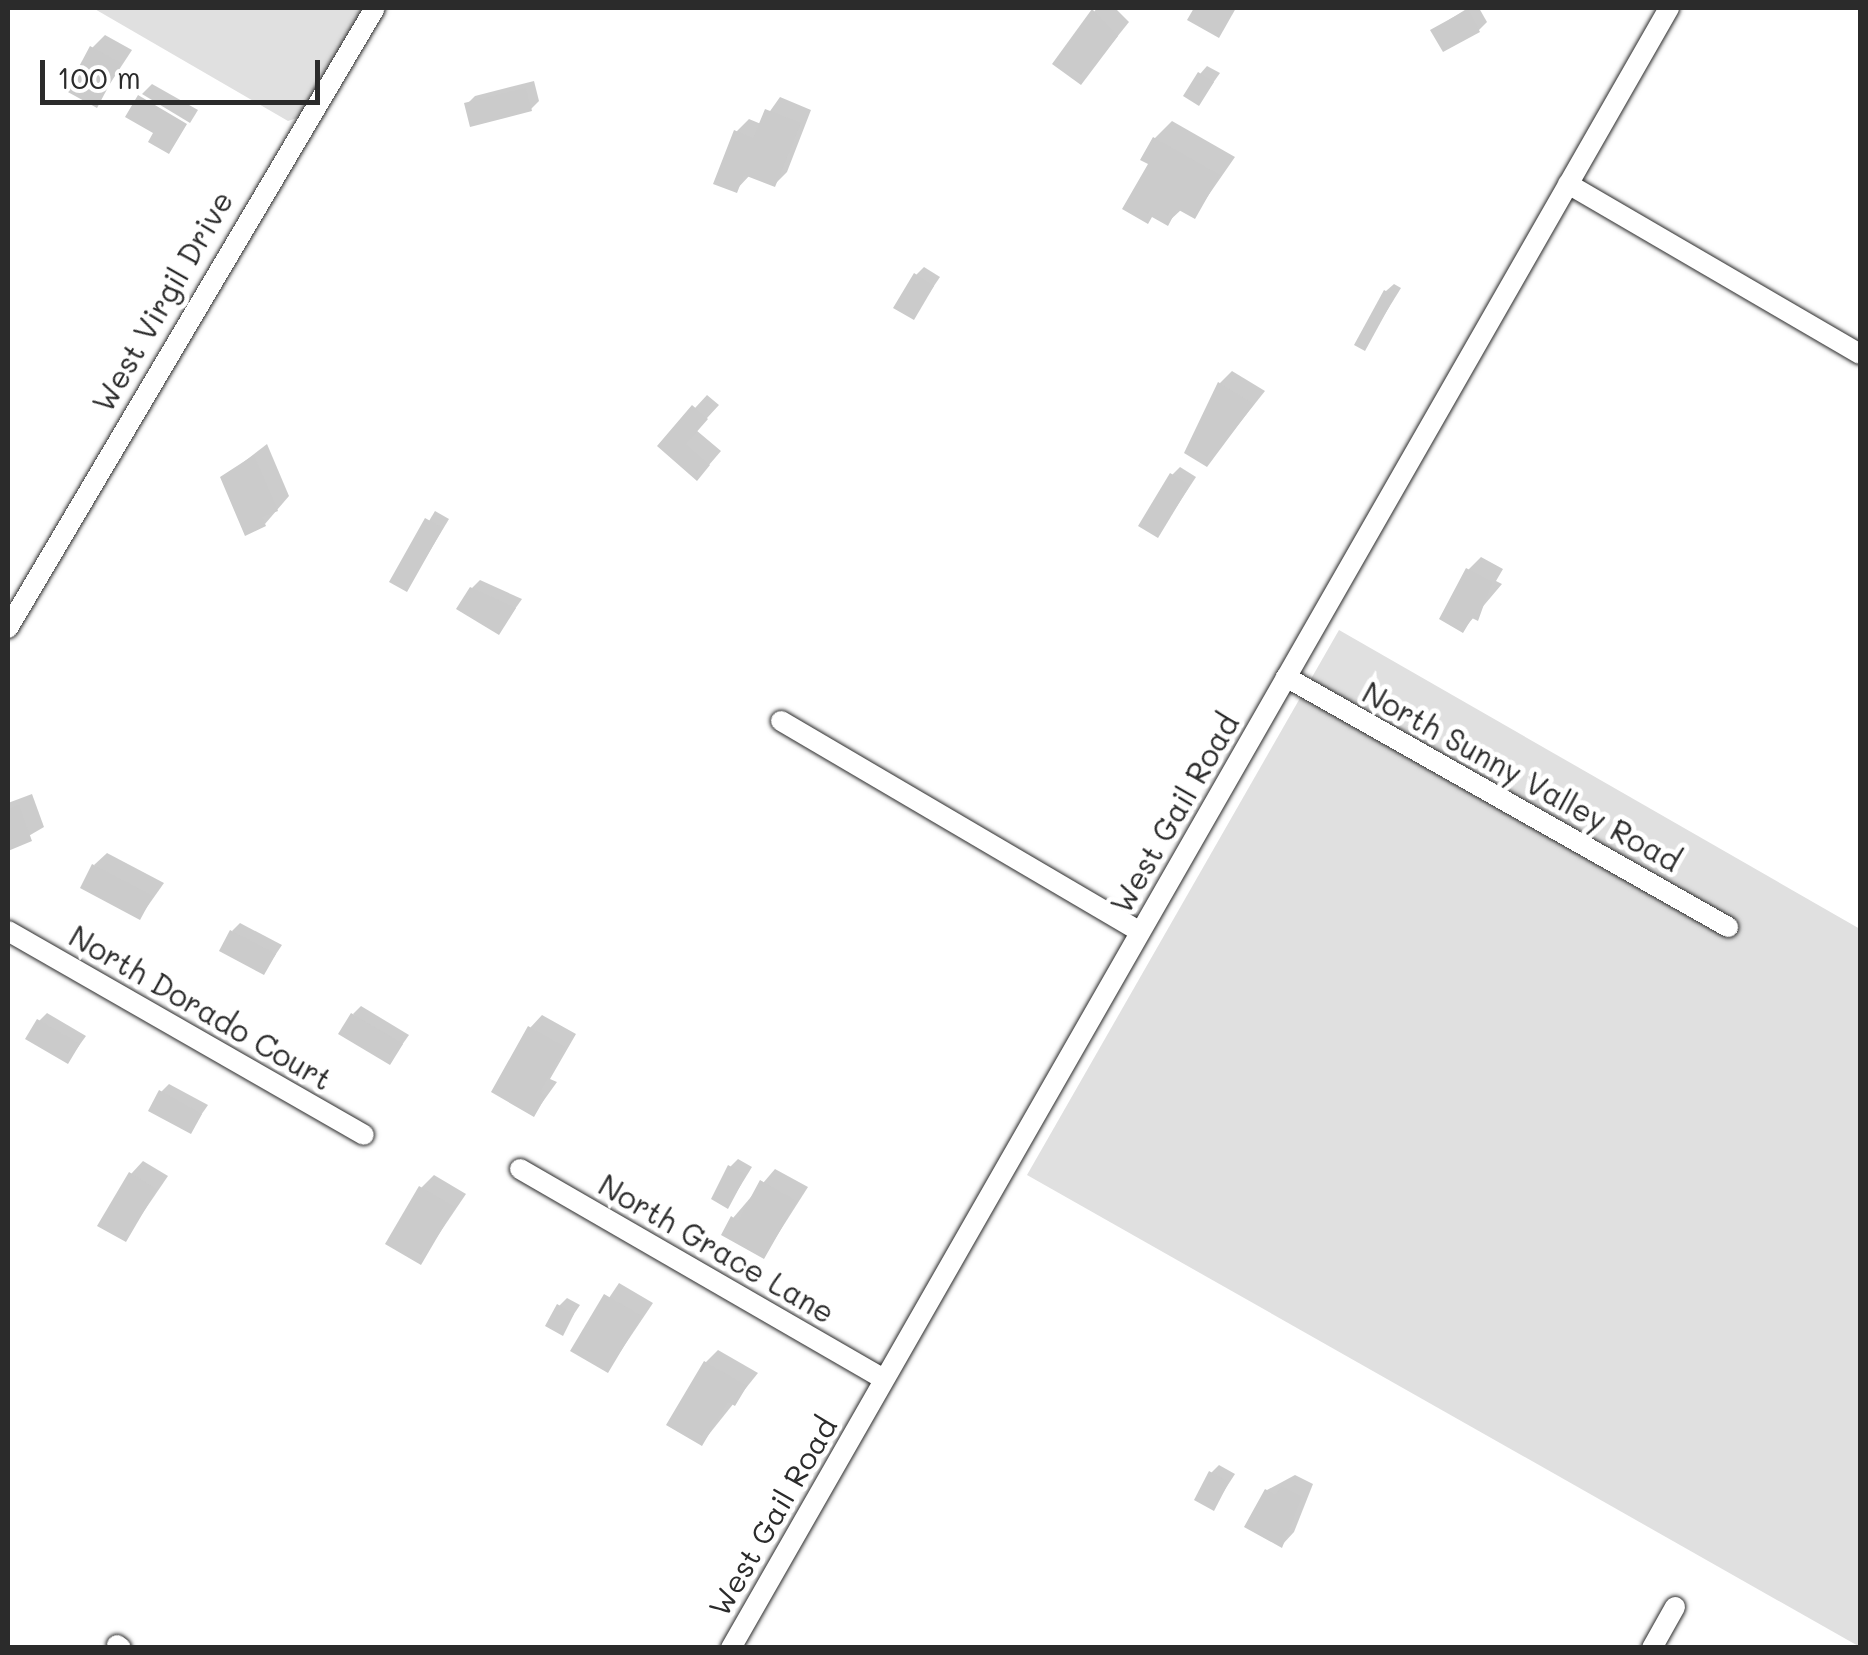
<!DOCTYPE html>
<style>
body{margin:0}
#map{position:relative;width:1868px;height:1655px;overflow:hidden;background:#fff;font-family:Mali,sans-serif}
div>[style]{position:absolute}
.green>*{inset:0;background:#e0e0e0}
.shadow>*{inset:0;background:#0003}
.building>*{inset:0;background:#cbcbcb}
.roads{filter:drop-shadow(0 0 2px #2b2b2b) drop-shadow(0 0 2px #2b2b2b)}
.minor>*{height:20px;margin:-10px;padding:0 10px;transform-origin:10px;border-radius:10px;background:#fff}
span{translate:-50% -50%;white-space:nowrap;text-align:center;line-height:1.15;-webkit-text-stroke:10px #fff;paint-order:stroke}
.street-label{font-size:30px;color:#2b2b2b}
.frame{position:absolute;inset:0;border:10px solid #2b2b2b;pointer-events:none}
.scale{position:absolute;left:40px;top:60px;width:280px;height:45px;box-sizing:border-box;border:5px solid #2b2b2b;border-top:0;padding-left:12px;font-size:30px;line-height:35px;white-space:nowrap;color:#2b2b2b;-webkit-text-stroke:8px #fff;paint-order:stroke}
</style>
<div id="map">
<div class="green">
<div style="clip-path:polygon(93px 8px,366px 8px,303px 116px,288px 121px)"></div>
<div style="clip-path:polygon(1339px 630px,1860px 929px,1860px 1647px,1027px 1175px)"></div>
</div>
<div class="shadow">
<div style="clip-path:polygon(1097px 8px,1115px 8px,1129px 22px,1081px 82px,1055px 63px)"></div>
<div style="clip-path:polygon(1468px 8px,1479px 8px,1487px 22px,1479px 30px,1433px 30px)"></div>
<div style="clip-path:polygon(105px 35px,132px 50px,96px 105px,92px 48px)"></div>
<div style="clip-path:polygon(1207px 66px,1220px 73px,1199px 103px,1200px 74px)"></div>
<div style="clip-path:polygon(534px 81px,539px 101px,531px 109px,467px 104px,475px 96px)"></div>
<div style="clip-path:polygon(152px 84px,198px 110px,190px 123px,142px 94px)"></div>
<div style="clip-path:polygon(780px 97px,811px 110px,787px 172px,775px 184px,750px 175px,736px 190px,736px 132px,749px 119px,761px 124px)"></div>
<div style="clip-path:polygon(1172px 121px,1235px 157px,1194px 216px,1182px 209px,1167px 223px,1151px 163px,1155px 138px)"></div>
<div style="clip-path:polygon(924px 267px,940px 277px,913px 317px,916px 275px)"></div>
<div style="clip-path:polygon(1394px 284px,1401px 288px,1364px 348px,1386px 291px)"></div>
<div style="clip-path:polygon(1232px 371px,1265px 391px,1207px 464px,1220px 383px)"></div>
<div style="clip-path:polygon(707px 395px,719px 405px,696px 430px,721px 451px,709px 465px,660px 446px)"></div>
<div style="clip-path:polygon(267px 444px,289px 496px,265px 524px,223px 478px)"></div>
<div style="clip-path:polygon(1180px 467px,1196px 477px,1158px 535px,1172px 475px)"></div>
<div style="clip-path:polygon(435px 511px,449px 519px,407px 589px,393px 581px)"></div>
<div style="clip-path:polygon(1481px 557px,1503px 569px,1496px 581px,1502px 584px,1463px 630px,1468px 570px)"></div>
<div style="clip-path:polygon(480px 580px,522px 599px,499px 632px,472px 588px)"></div>
<div style="clip-path:polygon(32px 794px,44px 827px,8px 848px,8px 803px)"></div>
<div style="clip-path:polygon(107px 853px,164px 883px,140px 917px,94px 865px)"></div>
<div style="clip-path:polygon(240px 923px,282px 945px,264px 972px,232px 931px)"></div>
<div style="clip-path:polygon(361px 1006px,409px 1035px,390px 1062px,353px 1014px)"></div>
<div style="clip-path:polygon(47px 1013px,86px 1036px,68px 1061px,39px 1021px)"></div>
<div style="clip-path:polygon(542px 1015px,576px 1034px,550px 1079px,557px 1082px,534px 1114px,530px 1028px)"></div>
<div style="clip-path:polygon(169px 1084px,208px 1105px,190px 1131px,161px 1092px)"></div>
<div style="clip-path:polygon(738px 1159px,752px 1167px,728px 1206px,730px 1167px)"></div>
<div style="clip-path:polygon(143px 1161px,168px 1176px,125px 1239px,131px 1174px)"></div>
<div style="clip-path:polygon(775px 1169px,808px 1187px,764px 1256px,733px 1218px)"></div>
<div style="clip-path:polygon(434px 1175px,466px 1194px,420px 1262px,421px 1188px)"></div>
<div style="clip-path:polygon(619px 1283px,653px 1303px,608px 1370px,574px 1350px)"></div>
<div style="clip-path:polygon(567px 1298px,580px 1305px,562px 1332px,559px 1306px)"></div>
<div style="clip-path:polygon(718px 1350px,758px 1373px,702px 1443px,706px 1362px)"></div>
<div style="clip-path:polygon(1219px 1465px,1235px 1474px,1213px 1508px,1211px 1473px)"></div>
<div style="clip-path:polygon(1295px 1475px,1313px 1484px,1294px 1532px,1282px 1545px,1267px 1490px)"></div>
</div>
<div class="building">
<div style="clip-path:polygon(1194px 8px,1236px 8px,1219px 38px,1187px 20px)"></div>
<div style="clip-path:polygon(1092px 9px,1118px 36px,1081px 85px,1052px 64px)"></div>
<div style="clip-path:polygon(1468px 9px,1480px 32px,1443px 52px,1430px 30px)"></div>
<div style="clip-path:polygon(90px 46px,121px 63px,97px 108px,66px 91px)"></div>
<div style="clip-path:polygon(1198px 72px,1214px 82px,1199px 106px,1183px 96px)"></div>
<div style="clip-path:polygon(526px 88px,532px 111px,470px 127px,464px 103px)"></div>
<div style="clip-path:polygon(138px 95px,187px 124px,169px 154px,148px 142px,153px 133px,125px 117px)"></div>
<div style="clip-path:polygon(765px 109px,801px 123px,775px 187px,744px 175px,737px 193px,713px 184px,734px 130px,753px 138px)"></div>
<div style="clip-path:polygon(1153px 137px,1220px 175px,1195px 219px,1177px 209px,1168px 226px,1152px 217px,1148px 224px,1122px 209px,1148px 164px,1140px 160px)"></div>
<div style="clip-path:polygon(914px 273px,934px 286px,914px 320px,893px 308px)"></div>
<div style="clip-path:polygon(1384px 290px,1395px 296px,1365px 351px,1354px 345px)"></div>
<div style="clip-path:polygon(1218px 382px,1254px 404px,1207px 467px,1184px 453px)"></div>
<div style="clip-path:polygon(692px 405px,708px 419px,686px 444px,710px 465px,697px 481px,657px 446px)"></div>
<div style="clip-path:polygon(254px 455px,278px 511px,262px 517px,266px 526px,245px 536px,220px 477px)"></div>
<div style="clip-path:polygon(1170px 473px,1190px 485px,1158px 538px,1138px 526px)"></div>
<div style="clip-path:polygon(425px 518px,443px 528px,407px 592px,389px 582px)"></div>
<div style="clip-path:polygon(1466px 568px,1492px 582px,1478px 621px,1472px 618px,1463px 633px,1439px 619px)"></div>
<div style="clip-path:polygon(470px 587px,516px 608px,499px 635px,456px 609px)"></div>
<div style="clip-path:polygon(19px 805px,32px 841px,8px 851px,8px 809px)"></div>
<div style="clip-path:polygon(92px 864px,153px 896px,140px 920px,80px 888px)"></div>
<div style="clip-path:polygon(230px 930px,276px 954px,264px 975px,219px 951px)"></div>
<div style="clip-path:polygon(351px 1013px,403px 1044px,390px 1065px,338px 1034px)"></div>
<div style="clip-path:polygon(37px 1019px,80px 1044px,68px 1064px,25px 1039px)"></div>
<div style="clip-path:polygon(528px 1026px,565px 1047px,540px 1092px,546px 1096px,534px 1117px,491px 1092px)"></div>
<div style="clip-path:polygon(159px 1090px,202px 1114px,191px 1134px,148px 1111px)"></div>
<div style="clip-path:polygon(728px 1165px,746px 1175px,728px 1209px,711px 1199px)"></div>
<div style="clip-path:polygon(129px 1172px,157px 1189px,126px 1242px,97px 1226px)"></div>
<div style="clip-path:polygon(760px 1180px,797px 1201px,764px 1259px,721px 1235px,731px 1216px,738px 1221px)"></div>
<div style="clip-path:polygon(419px 1186px,455px 1207px,421px 1265px,385px 1244px)"></div>
<div style="clip-path:polygon(604px 1294px,642px 1316px,608px 1373px,570px 1351px)"></div>
<div style="clip-path:polygon(557px 1304px,574px 1314px,563px 1336px,545px 1326px)"></div>
<div style="clip-path:polygon(704px 1361px,747px 1386px,735px 1406px,728px 1402px,702px 1446px,666px 1425px)"></div>
<div style="clip-path:polygon(1209px 1471px,1229px 1482px,1214px 1511px,1194px 1500px)"></div>
<div style="clip-path:polygon(1281px 1486px,1302px 1497px,1282px 1548px,1244px 1527px,1265px 1489px,1276px 1495px)"></div>
</div>
<div class="roads">
<div class="minor">
<div style="left:1568px;top:184px;width:338px;rotate:30.2deg"></div>
<div style="left:8px;top:628px;width:720px;rotate:-59.38deg"></div>
<div style="left:1286px;top:677px;width:508px;rotate:29.49deg"></div>
<div style="left:781px;top:721px;width:416px;rotate:30.4deg"></div>
<div style="left:8px;top:931px;width:410px;rotate:29.8deg"></div>
<div style="left:520px;top:1169px;width:420px;rotate:30deg"></div>
<div style="left:117px;top:1645px;width:5px;rotate:37deg"></div>
<div style="left:731px;top:1648px;width:1889px;rotate:-60.23deg"></div>
<div style="left:1652px;top:1648px;width:47px;rotate:-60.7deg"></div>
</div>
</div>
<div class="street-label">
<span style="left:162px;top:301px;rotate:-60deg">West Virgil Drive</span>
<span style="left:1522px;top:776px;rotate:29deg">North Sunny Valley Road</span>
<span style="left:1174px;top:813px;rotate:-60deg">West Gail Road</span>
<span style="left:201px;top:1007px;rotate:30deg">North Dorado Court</span>
<span style="left:717px;top:1248px;rotate:30deg">North Grace Lane</span>
<span style="left:772px;top:1516px;rotate:-60deg">West Gail Road</span>
</div>
<div class="frame"></div>
<div class="scale">100 m</div>
</div>
